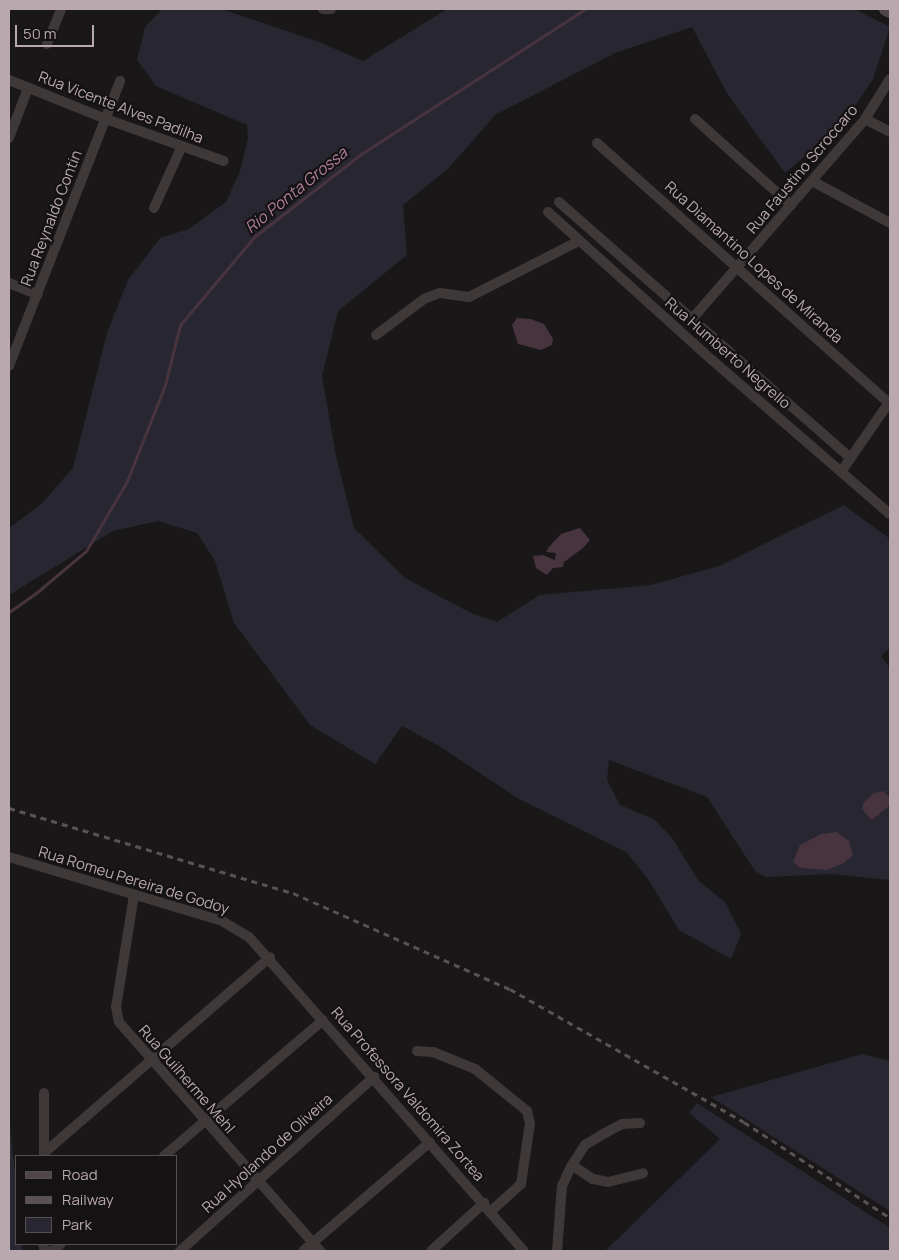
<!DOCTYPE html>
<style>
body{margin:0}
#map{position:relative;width:899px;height:1260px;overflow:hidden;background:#191717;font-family:Manrope,sans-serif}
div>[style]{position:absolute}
.green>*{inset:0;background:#282731}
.water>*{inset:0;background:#47343f}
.stream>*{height:3px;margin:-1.5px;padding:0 1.5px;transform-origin:1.5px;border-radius:1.5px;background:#47343f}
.street>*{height:10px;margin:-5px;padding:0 5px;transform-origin:5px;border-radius:5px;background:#3e3839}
.secondary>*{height:14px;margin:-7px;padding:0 7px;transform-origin:7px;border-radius:7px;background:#4e4648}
.rail>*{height:3px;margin-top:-1.5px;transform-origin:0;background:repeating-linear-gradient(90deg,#595153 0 6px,transparent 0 11px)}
span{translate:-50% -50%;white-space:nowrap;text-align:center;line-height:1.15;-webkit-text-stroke:4.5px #141212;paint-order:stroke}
.street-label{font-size:15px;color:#b9a9af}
.water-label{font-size:16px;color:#b4809f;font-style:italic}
.frame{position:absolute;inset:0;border:10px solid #b9a9af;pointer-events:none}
.legend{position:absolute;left:15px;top:1155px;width:162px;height:90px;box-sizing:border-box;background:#141212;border:1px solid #564e51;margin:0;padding:6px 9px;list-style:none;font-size:15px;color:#b9a9af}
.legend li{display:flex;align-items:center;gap:10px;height:25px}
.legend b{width:25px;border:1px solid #564e51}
.scale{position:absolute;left:15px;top:25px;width:79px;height:22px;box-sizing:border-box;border:2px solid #b9a9af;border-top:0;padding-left:6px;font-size:15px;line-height:18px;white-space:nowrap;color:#b9a9af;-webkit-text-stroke:4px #141212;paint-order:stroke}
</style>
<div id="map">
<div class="green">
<div style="clip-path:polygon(162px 9px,221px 9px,319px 42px,363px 61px,447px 9px,855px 9px,890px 27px,873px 79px,844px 123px,785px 173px,728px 95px,692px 27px,615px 53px,495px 115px,448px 169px,403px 205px,407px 255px,338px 311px,322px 376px,336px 456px,354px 528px,405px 578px,471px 613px,497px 622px,540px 595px,651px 585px,719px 566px,844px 505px,890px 539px,890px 648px,881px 656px,890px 668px,890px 880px,831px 874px,766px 877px,755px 871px,707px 797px,609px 760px,607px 780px,620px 805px,654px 819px,672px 838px,698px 880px,726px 903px,741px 934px,731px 959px,679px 930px,648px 879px,626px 852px,519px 799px,439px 746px,402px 726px,375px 764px,310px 725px,234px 623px,215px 561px,197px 533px,158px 521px,113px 531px,9px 595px,9px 528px,40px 505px,73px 468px,107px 333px,128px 280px,160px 238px,189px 229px,226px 202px,240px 171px,248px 138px,247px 125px,156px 86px,137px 60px,145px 27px)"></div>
<div style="clip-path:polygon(862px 1054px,890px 1061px,890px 1211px,711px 1097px)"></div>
<div style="clip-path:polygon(697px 1103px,890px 1228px,890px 1251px,605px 1251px,720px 1139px,689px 1113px)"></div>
<div style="clip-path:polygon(9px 1117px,16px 1182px,16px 1244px,21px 1244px,23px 1251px,9px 1251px)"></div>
</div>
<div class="water">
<div style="clip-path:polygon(517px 318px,531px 319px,544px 324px,553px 339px,552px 345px,541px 350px,518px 344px,512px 325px)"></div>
<div style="clip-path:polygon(580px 528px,590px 540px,583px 548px,564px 562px,563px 567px,553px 568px,547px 575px,536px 568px,533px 556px,543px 555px,555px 560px,556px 553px,546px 552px,548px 548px,561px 534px)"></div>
<div style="clip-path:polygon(884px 791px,890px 798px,890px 805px,872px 820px,862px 809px,864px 802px,874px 793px)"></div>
<div style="clip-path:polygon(837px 832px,849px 841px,853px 855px,844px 863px,827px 870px,801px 868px,793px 862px,800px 845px,821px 834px)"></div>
</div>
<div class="stream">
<div style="left:9px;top:612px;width:33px;rotate:-35deg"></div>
<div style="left:36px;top:593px;width:65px;rotate:-40deg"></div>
<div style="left:86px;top:551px;width:81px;rotate:-59.6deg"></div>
<div style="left:127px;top:481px;width:103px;rotate:-68.4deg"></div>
<div style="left:165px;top:385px;width:62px;rotate:-76deg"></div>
<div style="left:180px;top:325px;width:115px;rotate:-49.9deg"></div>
<div style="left:254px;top:237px;width:135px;rotate:-37.8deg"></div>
<div style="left:361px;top:154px;width:267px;rotate:-32.9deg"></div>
</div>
<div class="street">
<div style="left:323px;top:9px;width:8px"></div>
<div style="left:47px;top:44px;width:38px;rotate:-68deg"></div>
<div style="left:9px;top:80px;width:105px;rotate:21.9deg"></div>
<div style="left:106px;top:119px;width:125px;rotate:19.6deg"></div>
<div style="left:695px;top:119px;width:129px;rotate:41.9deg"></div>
<div style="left:865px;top:119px;width:28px;rotate:27deg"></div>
<div style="left:9px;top:138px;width:53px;rotate:-69.2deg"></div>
<div style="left:597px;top:143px;width:392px;rotate:41.7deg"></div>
<div style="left:812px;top:181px;width:89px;rotate:28.3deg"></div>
<div style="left:559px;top:202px;width:388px;rotate:41.3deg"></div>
<div style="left:154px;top:208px;width:66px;rotate:-65.8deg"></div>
<div style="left:548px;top:212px;width:221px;rotate:42.1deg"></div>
<div style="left:712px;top:360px;width:235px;rotate:40.9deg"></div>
<div style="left:9px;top:283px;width:31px;rotate:22deg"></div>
<div style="left:692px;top:319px;width:264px;rotate:-49.1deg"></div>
<div style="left:865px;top:119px;width:47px;rotate:-58deg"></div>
<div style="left:376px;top:335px;width:60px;rotate:-36.9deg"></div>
<div style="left:424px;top:299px;width:17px;rotate:-21deg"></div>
<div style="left:440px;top:293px;width:29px;rotate:8deg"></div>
<div style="left:469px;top:297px;width:123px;rotate:-27deg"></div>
<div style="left:9px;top:366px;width:306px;rotate:-68.7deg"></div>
<div style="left:841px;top:472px;width:86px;rotate:-55.4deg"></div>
<div style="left:9px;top:857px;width:222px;rotate:16.7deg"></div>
<div style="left:222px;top:921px;width:31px;rotate:31deg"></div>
<div style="left:249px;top:937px;width:417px;rotate:48.8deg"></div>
<div style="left:134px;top:895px;width:113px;rotate:99.1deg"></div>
<div style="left:116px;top:1007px;width:15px;rotate:79deg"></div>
<div style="left:119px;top:1022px;width:305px;rotate:48.7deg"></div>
<div style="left:417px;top:1051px;width:16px;rotate:4deg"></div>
<div style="left:433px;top:1052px;width:45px;rotate:22deg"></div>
<div style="left:475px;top:1069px;width:67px;rotate:38.9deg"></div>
<div style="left:527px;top:1111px;width:12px;rotate:76deg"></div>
<div style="left:530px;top:1123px;width:62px;rotate:98.4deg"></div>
<div style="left:521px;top:1184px;width:40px;rotate:138deg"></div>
<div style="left:44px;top:1153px;width:299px;rotate:-40.9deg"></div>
<div style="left:44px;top:1155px;width:62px;rotate:-90deg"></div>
<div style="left:164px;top:1156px;width:209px;rotate:-40.5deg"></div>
<div style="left:572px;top:1165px;width:25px;rotate:34deg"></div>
<div style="left:593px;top:1179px;width:15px;rotate:11deg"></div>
<div style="left:608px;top:1182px;width:36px;rotate:-14deg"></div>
<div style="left:43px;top:1244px;width:7px;rotate:74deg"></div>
<div style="left:52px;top:1251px;width:11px;rotate:-38deg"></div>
<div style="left:180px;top:1251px;width:261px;rotate:-41.9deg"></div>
<div style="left:303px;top:1251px;width:167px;rotate:-40.6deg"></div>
<div style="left:431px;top:1251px;width:72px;rotate:-42.2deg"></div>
<div style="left:557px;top:1251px;width:65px;rotate:-85.6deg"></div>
<div style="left:562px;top:1186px;width:23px;rotate:-65deg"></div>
<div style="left:572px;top:1165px;width:24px;rotate:-57deg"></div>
<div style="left:585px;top:1145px;width:23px;rotate:-31deg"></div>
<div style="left:605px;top:1133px;width:19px;rotate:-28deg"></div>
<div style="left:622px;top:1124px;width:18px;rotate:-3deg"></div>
</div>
<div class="secondary">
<div style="left:886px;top:9px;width:4px;rotate:27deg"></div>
</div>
<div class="rail">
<div style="left:9px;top:808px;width:296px;rotate:16.7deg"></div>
<div style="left:293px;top:893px;width:237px;rotate:23.9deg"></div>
<div style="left:510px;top:989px;width:269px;rotate:29.6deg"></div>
<div style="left:744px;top:1122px;width:175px;rotate:33.3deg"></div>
</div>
<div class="street-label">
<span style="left:121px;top:107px;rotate:21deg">Rua Vicente Alves Padilha</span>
<span style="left:802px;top:169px;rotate:-50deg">Rua Faustino Scroccaro</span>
<span style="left:51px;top:218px;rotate:-69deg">Rua Reynaldo Contin</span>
<span style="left:754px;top:262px;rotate:42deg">Rua Diamantino Lopes de Miranda</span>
<span style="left:728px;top:353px;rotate:41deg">Rua Humberto Negrello</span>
<span style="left:134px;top:880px;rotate:17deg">Rua Romeu Pereira de Godoy</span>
<span style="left:187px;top:1079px;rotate:49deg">Rua Guilherme Mehl</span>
<span style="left:408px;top:1094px;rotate:49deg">Rua Professora Valdomira Zortea</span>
<span style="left:267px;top:1153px;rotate:-42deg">Rua Hyolando de Oliveira</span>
</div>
<div class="water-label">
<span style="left:296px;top:190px;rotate:-39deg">Rio Ponta Grossa</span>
</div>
<div class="frame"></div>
<ul class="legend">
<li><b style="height:6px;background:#4e4648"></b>Road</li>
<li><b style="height:6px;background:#595153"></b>Railway</li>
<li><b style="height:14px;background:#282731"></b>Park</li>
</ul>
<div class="scale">50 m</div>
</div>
